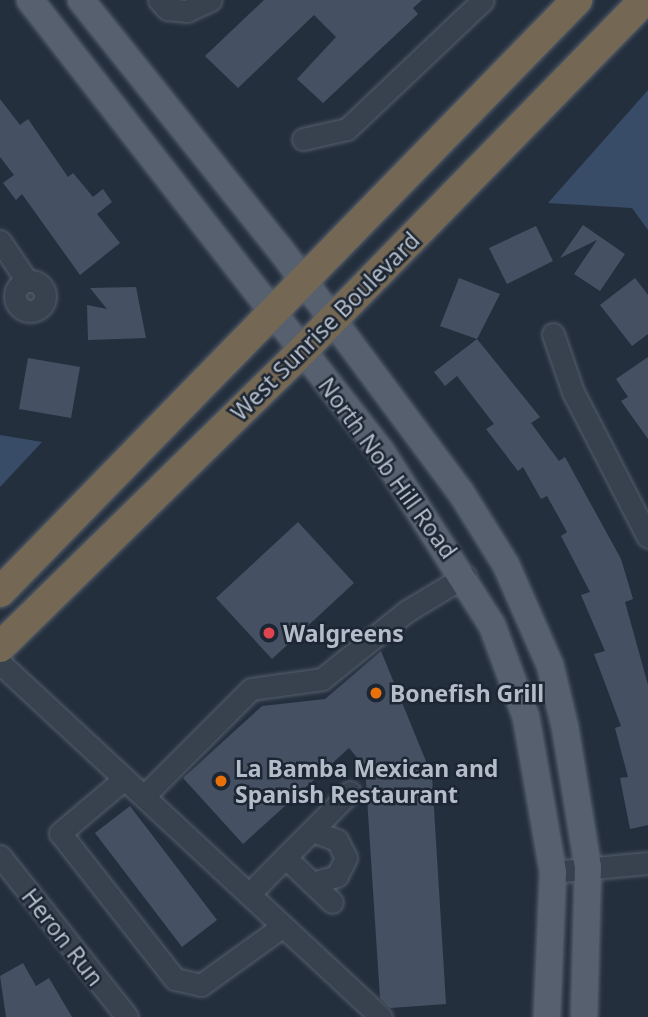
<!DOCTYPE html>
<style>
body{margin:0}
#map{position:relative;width:648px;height:1017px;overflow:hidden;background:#242f3e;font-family:"Noto Sans",sans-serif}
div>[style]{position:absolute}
.water>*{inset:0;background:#394c67}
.building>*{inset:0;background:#455162}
.roads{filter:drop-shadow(0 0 2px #565f6c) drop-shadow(0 0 2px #565f6c)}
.minor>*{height:21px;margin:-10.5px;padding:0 10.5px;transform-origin:10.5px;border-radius:10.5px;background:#38414e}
.minor>.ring{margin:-10.5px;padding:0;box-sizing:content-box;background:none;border:21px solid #38414e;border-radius:50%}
.major>*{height:26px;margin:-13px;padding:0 13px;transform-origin:13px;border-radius:13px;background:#56606e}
.highway>*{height:30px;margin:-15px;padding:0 15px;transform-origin:15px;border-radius:15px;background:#746855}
.dots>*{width:19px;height:19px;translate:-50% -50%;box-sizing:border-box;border:4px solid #1d2633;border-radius:50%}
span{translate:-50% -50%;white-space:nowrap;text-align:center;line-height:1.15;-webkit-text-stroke:5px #1d2633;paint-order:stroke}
.street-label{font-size:23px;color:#b4bcc9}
.poi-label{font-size:23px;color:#b4bcc9;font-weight:700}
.left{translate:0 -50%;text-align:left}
</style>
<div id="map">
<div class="water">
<div style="clip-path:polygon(648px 90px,648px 230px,632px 208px,548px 203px)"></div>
<div style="clip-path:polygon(0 435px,42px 442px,0 487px)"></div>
</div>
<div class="building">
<div style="clip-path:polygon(264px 0,422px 0,413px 8px,418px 14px,323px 103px,297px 79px,336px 37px,314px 15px,238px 88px,205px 56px)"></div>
<div style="clip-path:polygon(0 99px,20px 125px,28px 119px,68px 177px,73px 173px,93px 197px,103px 189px,112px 202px,97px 214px,120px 243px,80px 275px,22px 194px,16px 200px,3px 183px,14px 175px,0 157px)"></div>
<div style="clip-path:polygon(583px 225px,625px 254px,600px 291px,574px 274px,597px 240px,560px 258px)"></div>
<div style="clip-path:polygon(536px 226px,553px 261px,507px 284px,489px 248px)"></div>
<div style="clip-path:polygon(459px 278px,500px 294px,477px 339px,540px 417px,531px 423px,559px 461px,565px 457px,621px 559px,633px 599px,625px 602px,648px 685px,648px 825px,630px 829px,620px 778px,628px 777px,615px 728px,621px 726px,594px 654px,605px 651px,581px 595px,590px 592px,561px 536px,567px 532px,547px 496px,541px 499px,523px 467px,518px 471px,486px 429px,494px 424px,457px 376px,445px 386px,434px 372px,477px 339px,440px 326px)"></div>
<div style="clip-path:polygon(635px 278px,648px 295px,648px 334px,632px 346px,600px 305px)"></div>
<div style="clip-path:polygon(136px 287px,146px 338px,88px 340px,87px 305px,107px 309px,90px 288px)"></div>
<div style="clip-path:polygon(648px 357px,648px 439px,621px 401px,628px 397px,616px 379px)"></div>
<div style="clip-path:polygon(28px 358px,80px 367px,71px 418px,19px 409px)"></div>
<div style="clip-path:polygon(298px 522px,354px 583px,272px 659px,216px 598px)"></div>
<div style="clip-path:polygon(381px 651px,432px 776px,446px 1004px,390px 1008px,380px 998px,365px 767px,349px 748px,243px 844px,183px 778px,262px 706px,325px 699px)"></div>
<div style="clip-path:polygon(130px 806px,217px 920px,182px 947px,95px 833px)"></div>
<div style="clip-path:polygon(23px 963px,36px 986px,49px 978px,72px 1017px,6px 1017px,0 976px)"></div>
</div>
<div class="roads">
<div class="minor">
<div style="left:159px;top:0;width:12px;rotate:48deg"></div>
<div style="left:167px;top:9px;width:20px;rotate:6deg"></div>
<div style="left:187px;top:11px;width:26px;rotate:-25deg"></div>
<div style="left:303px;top:139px;width:45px;rotate:-12.8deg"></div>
<div style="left:347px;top:129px;width:187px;rotate:-43.5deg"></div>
<div style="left:0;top:241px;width:48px;rotate:56deg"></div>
<div class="ring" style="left:15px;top:281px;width:9px;height:9px"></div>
<div style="left:553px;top:334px;width:61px;rotate:71deg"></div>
<div style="left:573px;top:392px;width:163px;rotate:62.7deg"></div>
<div style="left:0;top:663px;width:520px;rotate:42.9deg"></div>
<div style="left:124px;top:779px;width:84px;rotate:139.8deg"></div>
<div style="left:60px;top:833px;width:186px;rotate:51.8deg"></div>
<div style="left:175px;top:979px;width:27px;rotate:13deg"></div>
<div style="left:201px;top:985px;width:101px;rotate:-35.7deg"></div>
<div style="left:144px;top:796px;width:151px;rotate:-45deg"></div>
<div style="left:251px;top:689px;width:72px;rotate:-8deg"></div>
<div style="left:322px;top:679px;width:109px;rotate:-38.7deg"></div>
<div style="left:407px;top:611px;width:68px;rotate:-31.1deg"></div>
<div style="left:312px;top:831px;width:27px;rotate:20deg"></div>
<div style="left:337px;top:840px;width:20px;rotate:63deg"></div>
<div style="left:346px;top:858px;width:20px;rotate:117deg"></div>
<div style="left:337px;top:876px;width:25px;rotate:164deg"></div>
<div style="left:0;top:856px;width:205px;rotate:51.7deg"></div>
<div style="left:285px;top:857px;width:65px;rotate:43.8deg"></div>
<div style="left:553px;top:872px;width:95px;rotate:-5.4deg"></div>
<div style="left:250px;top:893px;width:142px;rotate:-45.3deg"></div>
</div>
<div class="major">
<div style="left:30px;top:0;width:571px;rotate:52.11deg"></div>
<div style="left:381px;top:451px;width:206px;rotate:57.5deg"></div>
<div style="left:492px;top:625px;width:98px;rotate:69.7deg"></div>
<div style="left:526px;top:717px;width:157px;rotate:80.1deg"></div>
<div style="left:553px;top:872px;width:145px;rotate:92.4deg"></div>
<div style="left:81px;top:0;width:319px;rotate:51.4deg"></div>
<div style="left:280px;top:249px;width:302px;rotate:53.4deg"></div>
<div style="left:460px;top:491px;width:87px;rotate:58.1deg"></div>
<div style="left:506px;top:565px;width:109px;rotate:66.3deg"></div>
<div style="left:550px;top:665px;width:64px;rotate:76.4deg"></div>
<div style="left:565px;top:727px;width:142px;rotate:80.7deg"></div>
<div style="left:588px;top:867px;width:150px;rotate:91.5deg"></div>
</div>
<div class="highway">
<div style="left:0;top:592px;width:827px;rotate:-45.74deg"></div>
<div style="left:0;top:647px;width:423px;rotate:-44.4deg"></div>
<div style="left:302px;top:351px;width:490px;rotate:-45.7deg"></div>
</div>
</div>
<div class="dots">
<div style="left:269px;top:633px;background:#e0444e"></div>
<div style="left:376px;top:693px;background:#e8710a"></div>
<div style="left:221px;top:781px;background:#e8710a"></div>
</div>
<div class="street-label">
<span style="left:325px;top:326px;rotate:-45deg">West Sunrise Boulevard</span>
<span style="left:388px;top:468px;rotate:54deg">North Nob Hill Road</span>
<span style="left:63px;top:937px;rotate:52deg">Heron Run</span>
</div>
<div class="poi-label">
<span class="left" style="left:283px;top:633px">Walgreens</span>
<span class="left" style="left:390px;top:693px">Bonefish Grill</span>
<span class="left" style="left:235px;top:781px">La Bamba Mexican and<br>Spanish Restaurant</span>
</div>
</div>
